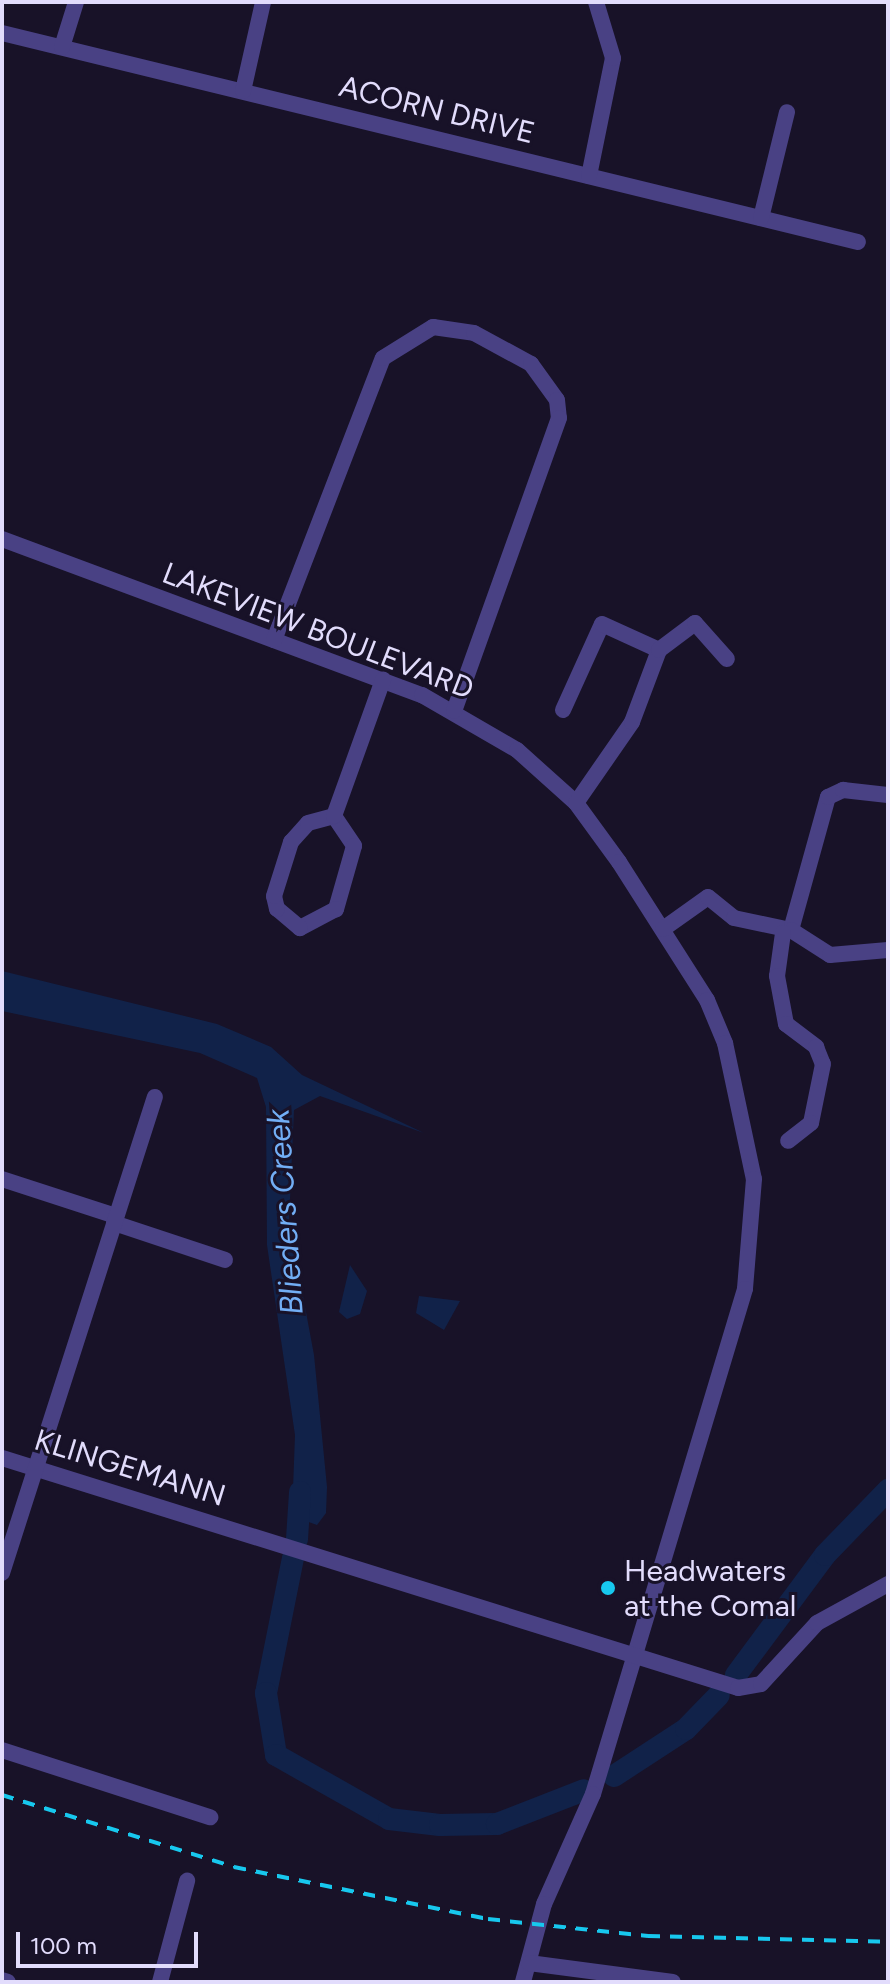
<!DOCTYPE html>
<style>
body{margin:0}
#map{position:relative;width:890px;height:1984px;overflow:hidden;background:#181228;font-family:Figtree,sans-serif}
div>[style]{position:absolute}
.water>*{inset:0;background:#112249}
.river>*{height:22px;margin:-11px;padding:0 11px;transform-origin:11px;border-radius:11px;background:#112249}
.minor>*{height:16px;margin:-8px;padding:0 8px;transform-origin:8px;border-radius:8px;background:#494184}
.rail>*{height:4px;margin-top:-2px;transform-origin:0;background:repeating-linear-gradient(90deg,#17c8ee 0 12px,transparent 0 22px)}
.dots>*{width:22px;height:22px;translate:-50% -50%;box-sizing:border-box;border:4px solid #181228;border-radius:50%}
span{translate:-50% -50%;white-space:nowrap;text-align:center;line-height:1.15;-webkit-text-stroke:6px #181228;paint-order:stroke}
.street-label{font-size:30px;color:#e2dcfc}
.poi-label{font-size:30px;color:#e2dcfc}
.left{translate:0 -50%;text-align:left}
.water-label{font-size:32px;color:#72aef5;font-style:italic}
.frame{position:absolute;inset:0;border:4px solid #e2dcfc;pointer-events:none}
.scale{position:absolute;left:16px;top:1932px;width:182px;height:36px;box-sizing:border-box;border:4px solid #e2dcfc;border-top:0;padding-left:10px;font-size:24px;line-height:28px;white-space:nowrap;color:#e2dcfc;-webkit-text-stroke:6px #181228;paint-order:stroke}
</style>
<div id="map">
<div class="water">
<div style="clip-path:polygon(2px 971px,217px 1024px,271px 1047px,302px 1075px,424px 1133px,320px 1096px,294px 1110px,289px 1221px,314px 1355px,327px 1487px,326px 1513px,317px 1525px,292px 1516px,295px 1435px,267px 1245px,266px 1107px,257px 1078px,200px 1053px,2px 1011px)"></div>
<div style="clip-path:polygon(350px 1265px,367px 1291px,360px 1314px,347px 1319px,339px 1312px)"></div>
<div style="clip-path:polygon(419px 1296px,460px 1301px,444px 1330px,416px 1313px)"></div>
</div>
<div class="river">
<div style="left:297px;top:1539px;width:47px;rotate:-86.3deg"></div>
<div style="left:293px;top:1558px;width:138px;rotate:101.3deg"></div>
<div style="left:266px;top:1693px;width:63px;rotate:80.8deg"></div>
<div style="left:276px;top:1755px;width:130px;rotate:29.5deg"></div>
<div style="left:389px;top:1819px;width:51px;rotate:6.7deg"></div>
<div style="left:440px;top:1825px;width:57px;rotate:-1deg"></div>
<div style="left:497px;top:1824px;width:93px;rotate:-21.3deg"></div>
<div style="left:736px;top:1675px;width:149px;rotate:-53.4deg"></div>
<div style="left:825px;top:1555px;width:91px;rotate:-45.9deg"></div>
<div style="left:614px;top:1776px;width:86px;rotate:-33.1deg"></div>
<div style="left:686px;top:1729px;width:47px;rotate:-45.9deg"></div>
</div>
<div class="minor">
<div style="left:2px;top:33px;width:881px;rotate:13.72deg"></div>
<div style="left:62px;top:47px;width:47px;rotate:-72.7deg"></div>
<div style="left:243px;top:91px;width:91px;rotate:-77.3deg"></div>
<div style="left:589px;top:176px;width:120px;rotate:-78.5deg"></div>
<div style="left:613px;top:58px;width:59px;rotate:-106.9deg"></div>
<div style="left:761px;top:218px;width:109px;rotate:-76.2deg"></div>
<div style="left:2px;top:539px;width:448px;rotate:20.4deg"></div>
<div style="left:422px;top:695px;width:110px;rotate:30.1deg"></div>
<div style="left:517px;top:750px;width:79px;rotate:41.9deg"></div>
<div style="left:576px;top:803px;width:73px;rotate:53.9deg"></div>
<div style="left:619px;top:862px;width:164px;rotate:57.5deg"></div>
<div style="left:707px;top:1000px;width:47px;rotate:67.3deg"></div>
<div style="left:725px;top:1043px;width:139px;rotate:78deg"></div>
<div style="left:754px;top:1179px;width:110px;rotate:94.7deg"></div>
<div style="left:745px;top:1289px;width:527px;rotate:106.75deg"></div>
<div style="left:593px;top:1794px;width:120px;rotate:114deg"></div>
<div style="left:544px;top:1904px;width:81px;rotate:105.1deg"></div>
<div style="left:274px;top:640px;width:302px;rotate:-68.9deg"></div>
<div style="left:383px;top:358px;width:59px;rotate:-31.8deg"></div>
<div style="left:433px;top:327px;width:41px;rotate:8.3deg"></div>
<div style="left:474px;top:333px;width:65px;rotate:28.5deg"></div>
<div style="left:531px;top:364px;width:44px;rotate:54.2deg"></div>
<div style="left:557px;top:400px;width:18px;rotate:84deg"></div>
<div style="left:559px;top:418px;width:311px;rotate:109.7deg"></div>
<div style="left:563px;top:710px;width:94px;rotate:-65.6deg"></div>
<div style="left:602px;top:624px;width:63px;rotate:24.5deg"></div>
<div style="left:576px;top:803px;width:98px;rotate:-55.3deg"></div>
<div style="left:632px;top:722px;width:77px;rotate:-69.4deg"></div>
<div style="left:659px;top:650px;width:45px;rotate:-36.9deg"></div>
<div style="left:695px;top:623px;width:48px;rotate:48.4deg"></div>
<div style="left:334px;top:816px;width:36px;rotate:56deg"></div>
<div style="left:354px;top:846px;width:66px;rotate:105.9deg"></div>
<div style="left:336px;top:909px;width:41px;rotate:152.2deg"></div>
<div style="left:300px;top:928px;width:30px;rotate:-140deg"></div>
<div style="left:277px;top:909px;width:13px;rotate:-103deg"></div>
<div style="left:274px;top:896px;width:57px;rotate:-72.5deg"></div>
<div style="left:291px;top:842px;width:25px;rotate:-48deg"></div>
<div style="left:308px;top:823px;width:27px;rotate:-15deg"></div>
<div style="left:334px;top:816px;width:145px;rotate:-70.2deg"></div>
<div style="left:663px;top:929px;width:55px;rotate:-35.4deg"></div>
<div style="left:708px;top:897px;width:33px;rotate:39deg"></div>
<div style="left:734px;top:918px;width:58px;rotate:11.9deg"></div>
<div style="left:791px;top:930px;width:138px;rotate:-74.5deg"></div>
<div style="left:828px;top:797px;width:17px;rotate:-25deg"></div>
<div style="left:843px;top:790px;width:45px;rotate:6.3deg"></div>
<div style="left:791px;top:930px;width:46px;rotate:32.7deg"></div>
<div style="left:830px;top:955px;width:58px;rotate:-4.9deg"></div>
<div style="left:783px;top:933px;width:43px;rotate:97.9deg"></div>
<div style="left:777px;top:976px;width:49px;rotate:79.4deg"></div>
<div style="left:786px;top:1024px;width:38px;rotate:37deg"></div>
<div style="left:816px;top:1047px;width:18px;rotate:68deg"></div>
<div style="left:823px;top:1064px;width:60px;rotate:101.5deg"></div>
<div style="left:811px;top:1123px;width:29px;rotate:142deg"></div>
<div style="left:2px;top:1179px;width:120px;rotate:18deg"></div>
<div style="left:114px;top:1223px;width:117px;rotate:18.4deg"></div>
<div style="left:2px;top:1458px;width:771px;rotate:17.35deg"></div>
<div style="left:738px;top:1688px;width:23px;rotate:-10deg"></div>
<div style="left:761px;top:1684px;width:83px;rotate:-47.4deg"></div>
<div style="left:817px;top:1623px;width:81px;rotate:-28.8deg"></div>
<div style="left:2px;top:1573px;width:500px;rotate:-72.2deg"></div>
<div style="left:2px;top:1750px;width:219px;rotate:17.9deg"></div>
<div style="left:529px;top:1963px;width:145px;rotate:7.5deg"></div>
<div style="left:2px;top:1980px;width:6px;rotate:18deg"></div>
<div style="left:160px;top:1982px;width:105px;rotate:-75deg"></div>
</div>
<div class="rail">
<div style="left:2px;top:1795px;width:243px;rotate:17.2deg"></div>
<div style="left:234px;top:1867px;width:259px;rotate:11.6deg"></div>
<div style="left:488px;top:1919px;width:161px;rotate:6.1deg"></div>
<div style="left:648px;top:1936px;width:240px;rotate:1.4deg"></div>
</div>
<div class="dots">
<div style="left:608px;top:1588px;background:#17c8ee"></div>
</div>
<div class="street-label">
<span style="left:437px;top:110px;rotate:14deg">ACORN DRIVE</span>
<span style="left:318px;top:631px;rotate:21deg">LAKEVIEW BOULEVARD</span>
<span style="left:130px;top:1468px;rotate:17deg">KLINGEMANN</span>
</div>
<div class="poi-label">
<span class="left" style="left:624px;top:1588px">Headwaters<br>at the Comal</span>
</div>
<div class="water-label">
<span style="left:285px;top:1212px;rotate:-94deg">Blieders Creek</span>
</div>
<div class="frame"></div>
<div class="scale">100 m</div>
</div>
